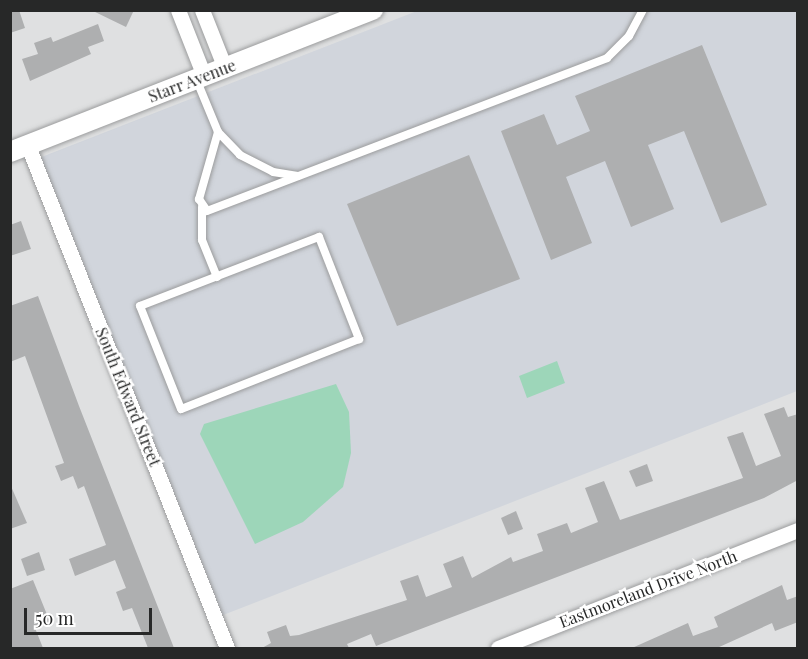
<!DOCTYPE html>
<style>
body{margin:0}
#map{position:relative;width:808px;height:659px;overflow:hidden;background:#dfe0e1;font-family:"Playfair Display",serif}
div>[style]{position:absolute}
.built>*{inset:0;background:#d1d5dc}
.green>*{inset:0;background:#9dd6b9}
.building>*{inset:0;background:#aeafb0}
.roads{filter:drop-shadow(0 0 2px #9b9c9d) drop-shadow(0 0 2px #9b9c9d)}
.service>*{height:8px;margin:-4px;padding:0 4px;transform-origin:4px;border-radius:4px;background:#fff}
.minor>*{height:15px;margin:-7.5px;padding:0 7.5px;transform-origin:7.5px;border-radius:7.5px;background:#fff}
.tertiary>*{height:20px;margin:-10px;padding:0 10px;transform-origin:10px;border-radius:10px;background:#fff}
span{translate:-50% -50%;white-space:nowrap;text-align:center;line-height:1.15;-webkit-text-stroke:5px #fff;paint-order:stroke}
.street-label{font-size:16px;color:#272828}
.frame{position:absolute;inset:0;border:12px solid #272828;pointer-events:none}
.scale{position:absolute;left:24px;top:608px;width:128px;height:27px;box-sizing:border-box;border:3px solid #272828;border-top:0;padding-left:8px;font-size:18px;line-height:21px;white-space:nowrap;color:#272828;-webkit-text-stroke:4px #fff;paint-order:stroke}
</style>
<div id="map">
<div class="built">
<div style="clip-path:polygon(417px 11px,797px 11px,797px 391px,218px 617px,39px 158px)"></div>
</div>
<div class="green">
<div style="clip-path:polygon(557px 361px,565px 383px,527px 398px,519px 376px)"></div>
<div style="clip-path:polygon(336px 384px,349px 412px,351px 453px,343px 487px,303px 522px,255px 544px,200px 434px,204px 424px)"></div>
</div>
<div class="building">
<div style="clip-path:polygon(10px 10px,19px 10px,25px 28px,10px 33px)"></div>
<div style="clip-path:polygon(91px 10px,134px 10px,126px 27px)"></div>
<div style="clip-path:polygon(98px 24px,104px 41px,88px 47px,91px 54px,30px 81px,22px 59px,38px 54px,34px 43px,51px 37px,53px 42px)"></div>
<div style="clip-path:polygon(702px 45px,767px 205px,721px 223px,684px 131px,648px 145px,674px 209px,631px 227px,605px 161px,566px 177px,592px 243px,551px 260px,501px 131px,544px 114px,557px 145px,590px 131px,575px 96px)"></div>
<div style="clip-path:polygon(469px 155px,520px 279px,397px 326px,347px 204px)"></div>
<div style="clip-path:polygon(21px 221px,31px 249px,10px 256px,10px 225px)"></div>
<div style="clip-path:polygon(38px 296px,79px 406px,174px 648px,148px 648px,132px 608px,123px 611px,116px 592px,126px 588px,115px 560px,75px 576px,69px 559px,106px 545px,84px 486px,78px 489px,73px 476px,61px 481px,55px 466px,64px 463px,25px 356px,10px 362px,10px 306px)"></div>
<div style="clip-path:polygon(784px 407px,788px 417px,798px 414px,798px 480px,764px 498px,376px 646px,371px 634px,347px 644px,349px 648px,262px 648px,271px 643px,267px 632px,286px 625px,290px 636px,299px 635px,407px 600px,400px 581px,418px 575px,426px 597px,452px 587px,443px 564px,463px 556px,472px 578px,511px 557px,513px 562px,543px 551px,537px 534px,567px 523px,571px 533px,598px 522px,585px 488px,604px 481px,620px 520px,743px 478px,727px 437px,743px 432px,756px 466px,781px 456px,764px 414px)"></div>
<div style="clip-path:polygon(647px 464px,653px 481px,636px 487px,629px 471px)"></div>
<div style="clip-path:polygon(10px 484px,27px 523px,10px 529px)"></div>
<div style="clip-path:polygon(516px 511px,523px 529px,508px 535px,501px 518px)"></div>
<div style="clip-path:polygon(39px 552px,45px 570px,27px 576px,21px 559px)"></div>
<div style="clip-path:polygon(33px 580px,50px 622px,35px 628px,43px 648px,11px 648px,10px 589px)"></div>
<div style="clip-path:polygon(782px 585px,787px 600px,798px 596px,798px 622px,775px 631px,772px 623px,717px 648px,632px 648px,688px 623px,693px 636px,718px 627px,714px 617px)"></div>
</div>
<div class="roads">
<div class="service">
<div style="left:197px;top:81px;width:55px;rotate:67.6deg"></div>
<div style="left:218px;top:132px;width:32px;rotate:46deg"></div>
<div style="left:240px;top:155px;width:37px;rotate:27deg"></div>
<div style="left:273px;top:172px;width:25px;rotate:9deg"></div>
<div style="left:218px;top:132px;width:70px;rotate:105.8deg"></div>
<div style="left:199px;top:199px;width:14px;rotate:56deg"></div>
<div style="left:207px;top:211px;width:428px;rotate:-20.9deg"></div>
<div style="left:607px;top:58px;width:31px;rotate:-45deg"></div>
<div style="left:629px;top:36px;width:30px;rotate:-62deg"></div>
<div style="left:202px;top:207px;width:33px;rotate:90deg"></div>
<div style="left:202px;top:240px;width:40px;rotate:68deg"></div>
<div style="left:319px;top:237px;width:110px;rotate:68.6deg"></div>
<div style="left:359px;top:339px;width:191px;rotate:158.5deg"></div>
<div style="left:181px;top:409px;width:111px;rotate:-111.7deg"></div>
<div style="left:140px;top:306px;width:192px;rotate:-21.1deg"></div>
</div>
<div class="minor">
<div style="left:178px;top:10px;width:71px;rotate:68.5deg"></div>
<div style="left:202px;top:10px;width:62px;rotate:68.4deg"></div>
<div style="left:28px;top:146px;width:540px;rotate:68.38deg"></div>
<div style="left:498px;top:648px;width:322px;rotate:-21.5deg"></div>
</div>
<div class="tertiary">
<div style="left:10px;top:152px;width:390px;rotate:-21.4deg"></div>
</div>
</div>
<div class="street-label">
<span style="left:192px;top:81px;rotate:-21deg">Starr Avenue</span>
<span style="left:128px;top:397px;rotate:68deg">South Edward Street</span>
<span style="left:648px;top:589px;rotate:-21deg">Eastmoreland Drive North</span>
</div>
<div class="frame"></div>
<div class="scale">50 m</div>
</div>
